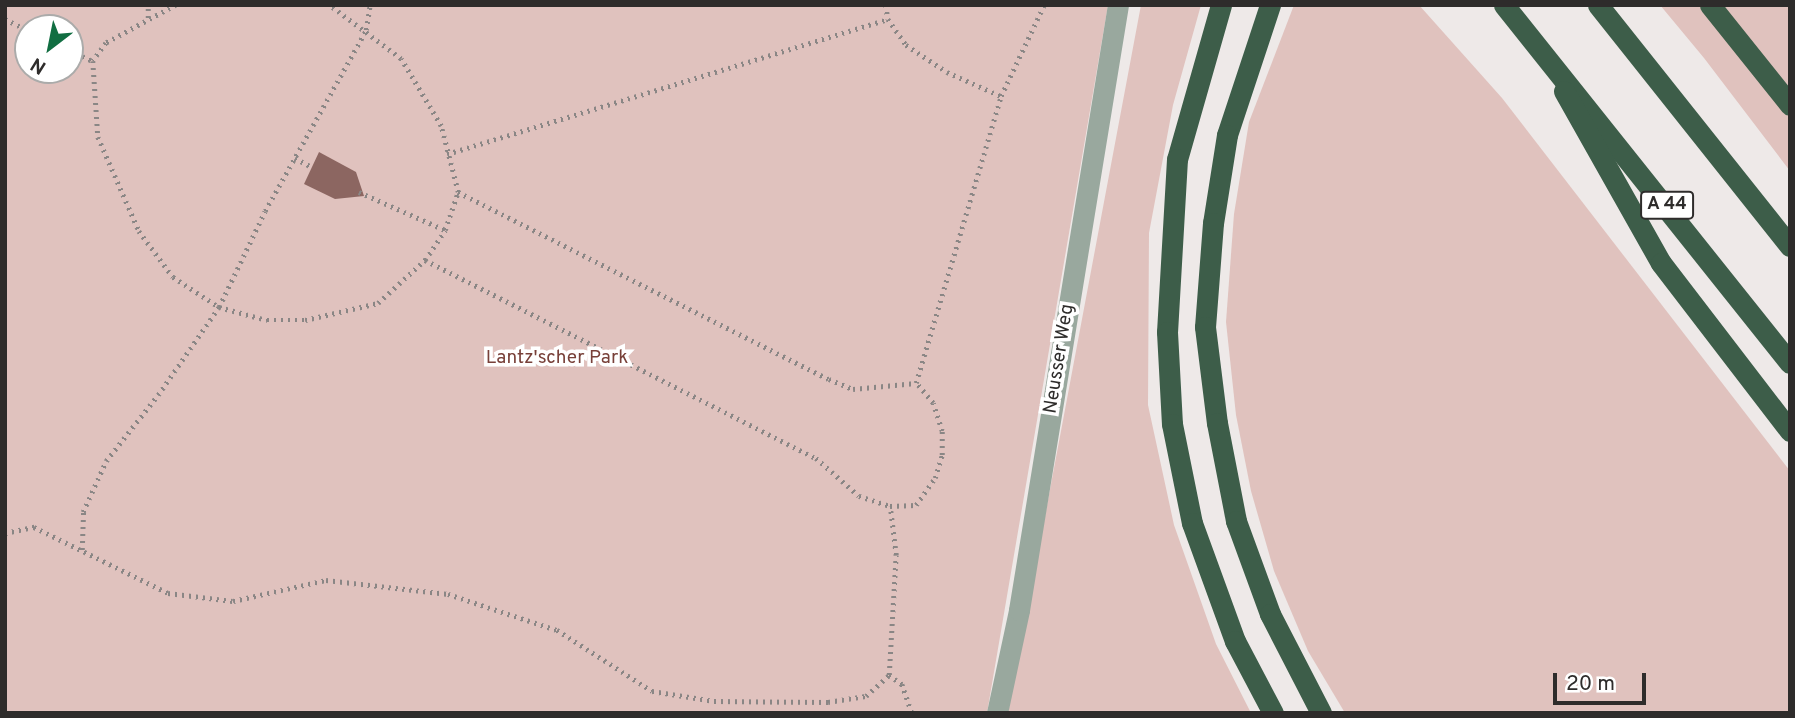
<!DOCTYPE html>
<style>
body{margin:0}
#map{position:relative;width:1795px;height:718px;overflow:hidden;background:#eee9e8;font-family:Overpass,sans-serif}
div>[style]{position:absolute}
.green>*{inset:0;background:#e0c2be}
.building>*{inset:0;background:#8c6661}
.path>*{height:4.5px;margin-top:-2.25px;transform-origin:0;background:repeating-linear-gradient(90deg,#8a8685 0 2px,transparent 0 7px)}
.minor>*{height:21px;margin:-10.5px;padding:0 10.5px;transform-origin:10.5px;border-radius:10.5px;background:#99a89e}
.highway>*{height:21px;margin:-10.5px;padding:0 10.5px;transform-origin:10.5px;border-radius:10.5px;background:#3d5d49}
span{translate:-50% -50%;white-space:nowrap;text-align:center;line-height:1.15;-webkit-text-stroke:7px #fff;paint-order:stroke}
.shield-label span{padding:2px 5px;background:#fff;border:2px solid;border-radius:5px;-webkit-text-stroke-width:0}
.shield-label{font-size:18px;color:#2e2c2b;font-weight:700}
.park-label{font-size:19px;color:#784039}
.street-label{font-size:19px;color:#2e2c2b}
.frame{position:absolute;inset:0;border:7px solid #2e2c2b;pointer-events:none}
.north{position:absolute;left:14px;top:14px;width:70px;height:70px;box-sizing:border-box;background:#fff;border:2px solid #ababaa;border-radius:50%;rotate:212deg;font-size:19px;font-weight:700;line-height:28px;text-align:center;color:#2e2c2b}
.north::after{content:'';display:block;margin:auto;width:24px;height:32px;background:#116e42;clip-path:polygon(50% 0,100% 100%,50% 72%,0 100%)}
.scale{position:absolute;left:1553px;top:673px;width:93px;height:32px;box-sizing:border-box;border:4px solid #2e2c2b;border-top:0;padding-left:9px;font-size:21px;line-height:24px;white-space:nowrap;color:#2e2c2b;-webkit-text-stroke:5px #fff;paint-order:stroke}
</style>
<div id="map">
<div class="green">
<div style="clip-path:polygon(evenodd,5px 5px,1108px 5px,987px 713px,5px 713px,5px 5px,28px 28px,70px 28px,70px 70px,28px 70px,28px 28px)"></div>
<div style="clip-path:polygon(1141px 5px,1201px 5px,1173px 105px,1149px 233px,1148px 405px,1174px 525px,1216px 644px,1251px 713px,1008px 713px)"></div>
<div style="clip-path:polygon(1294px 5px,1419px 5px,1502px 98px,1790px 471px,1790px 713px,1345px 713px,1308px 651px,1274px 571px,1251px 491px,1236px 415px,1226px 322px,1234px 214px,1249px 122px)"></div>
<div style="clip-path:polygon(1660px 5px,1790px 5px,1790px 171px,1704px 58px)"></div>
</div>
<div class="building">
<div style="clip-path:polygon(319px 152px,356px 172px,364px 196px,335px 199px,304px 184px)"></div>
</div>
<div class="path">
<div style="left:176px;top:5px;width:80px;rotate:151.5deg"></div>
<div style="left:106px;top:43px;width:22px;rotate:126deg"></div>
<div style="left:93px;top:61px;width:76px;rotate:86.2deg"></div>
<div style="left:98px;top:137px;width:103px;rotate:66.4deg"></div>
<div style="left:139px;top:231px;width:57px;rotate:53.5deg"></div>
<div style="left:173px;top:277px;width:55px;rotate:33.1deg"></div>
<div style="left:219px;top:307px;width:50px;rotate:15.2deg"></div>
<div style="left:267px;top:320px;width:38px"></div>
<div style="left:305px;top:320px;width:75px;rotate:-13.1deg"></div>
<div style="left:378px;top:303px;width:64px;rotate:-42.5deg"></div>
<div style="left:425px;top:260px;width:36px;rotate:-56deg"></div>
<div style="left:445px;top:230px;width:40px;rotate:-71.1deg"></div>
<div style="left:458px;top:192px;width:68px;rotate:-104.4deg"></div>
<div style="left:441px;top:126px;width:78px;rotate:-120.8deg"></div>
<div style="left:401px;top:59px;width:90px;rotate:-143.1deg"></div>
<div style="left:886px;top:5px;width:14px;rotate:82deg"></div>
<div style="left:888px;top:19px;width:32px;rotate:55deg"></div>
<div style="left:906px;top:45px;width:49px;rotate:33.4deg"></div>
<div style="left:947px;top:72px;width:59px;rotate:24deg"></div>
<div style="left:148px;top:18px;width:13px;rotate:-90deg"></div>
<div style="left:5px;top:19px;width:25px;rotate:26deg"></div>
<div style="left:70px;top:50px;width:25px;rotate:26deg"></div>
<div style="left:447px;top:154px;width:461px;rotate:-17deg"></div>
<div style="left:295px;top:158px;width:17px;rotate:28deg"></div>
<div style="left:359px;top:192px;width:94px;rotate:23.8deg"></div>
<div style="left:458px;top:192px;width:415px;rotate:26.8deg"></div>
<div style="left:829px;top:379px;width:26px;rotate:23deg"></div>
<div style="left:853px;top:389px;width:63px;rotate:-5.4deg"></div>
<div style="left:425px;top:260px;width:438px;rotate:26.9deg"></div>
<div style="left:816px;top:458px;width:57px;rotate:41.5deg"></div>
<div style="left:859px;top:496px;width:33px;rotate:18deg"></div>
<div style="left:916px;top:383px;width:299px;rotate:-73.5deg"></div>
<div style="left:1001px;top:96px;width:101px;rotate:-64.7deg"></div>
<div style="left:5px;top:533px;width:30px;rotate:-12deg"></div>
<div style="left:34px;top:527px;width:149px;rotate:26.2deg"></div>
<div style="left:168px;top:593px;width:65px;rotate:7deg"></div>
<div style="left:233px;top:601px;width:95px;rotate:-12.7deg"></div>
<div style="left:326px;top:580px;width:123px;rotate:6.5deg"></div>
<div style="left:448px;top:594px;width:115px;rotate:18.3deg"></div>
<div style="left:557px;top:630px;width:113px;rotate:32.7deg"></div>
<div style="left:652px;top:691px;width:63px;rotate:9.2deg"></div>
<div style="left:714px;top:701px;width:114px;rotate:0.5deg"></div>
<div style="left:828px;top:702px;width:38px;rotate:-9deg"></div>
<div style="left:866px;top:696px;width:31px;rotate:-42deg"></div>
<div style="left:889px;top:675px;width:120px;rotate:-86.7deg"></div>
<div style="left:896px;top:555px;width:49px;rotate:-97deg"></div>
<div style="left:890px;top:506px;width:26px;rotate:-2deg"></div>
<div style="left:916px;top:505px;width:33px;rotate:-55deg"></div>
<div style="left:935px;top:478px;width:24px;rotate:-73deg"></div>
<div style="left:942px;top:455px;width:24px;rotate:-90deg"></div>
<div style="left:942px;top:431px;width:29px;rotate:-108deg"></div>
<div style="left:933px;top:403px;width:26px;rotate:-130deg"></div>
<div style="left:82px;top:550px;width:38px;rotate:-88deg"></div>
<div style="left:83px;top:512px;width:56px;rotate:-65.7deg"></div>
<div style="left:106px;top:461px;width:84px;rotate:-51.8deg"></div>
<div style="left:158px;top:395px;width:107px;rotate:-55.3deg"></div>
<div style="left:219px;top:307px;width:106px;rotate:-64.4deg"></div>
<div style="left:265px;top:211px;width:207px;rotate:-60.8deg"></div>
<div style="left:366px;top:30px;width:25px;rotate:-81deg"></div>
<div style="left:889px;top:675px;width:16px;rotate:35deg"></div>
<div style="left:902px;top:684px;width:31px;rotate:71deg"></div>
</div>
<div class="minor">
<div style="left:997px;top:713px;width:105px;rotate:-77.9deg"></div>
<div style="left:1019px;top:610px;width:613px;rotate:-80.71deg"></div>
</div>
<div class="highway">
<div style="left:1221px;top:5px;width:160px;rotate:105.9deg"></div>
<div style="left:1177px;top:159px;width:173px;rotate:93.3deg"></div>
<div style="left:1167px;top:332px;width:92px;rotate:86.9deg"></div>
<div style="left:1172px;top:424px;width:101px;rotate:78.6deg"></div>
<div style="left:1192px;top:523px;width:126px;rotate:70deg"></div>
<div style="left:1235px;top:641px;width:81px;rotate:62.2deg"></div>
<div style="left:1270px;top:5px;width:137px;rotate:108.3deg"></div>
<div style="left:1227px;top:135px;width:89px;rotate:99deg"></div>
<div style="left:1213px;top:223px;width:104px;rotate:94.4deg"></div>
<div style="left:1205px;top:327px;width:97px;rotate:82.9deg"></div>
<div style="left:1217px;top:423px;width:100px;rotate:79deg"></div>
<div style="left:1236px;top:521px;width:99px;rotate:69.9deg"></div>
<div style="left:1270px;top:614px;width:111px;rotate:62.7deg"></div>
<div style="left:1504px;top:5px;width:458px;rotate:51.4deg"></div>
<div style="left:1598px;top:5px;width:308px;rotate:51.5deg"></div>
<div style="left:1710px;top:5px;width:128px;rotate:51.3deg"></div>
<div style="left:1564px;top:91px;width:197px;rotate:60.6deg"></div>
<div style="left:1661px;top:263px;width:212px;rotate:52.5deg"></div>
</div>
<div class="shield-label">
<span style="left:1667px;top:205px">A 44</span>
</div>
<div class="park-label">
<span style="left:557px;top:359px">Lantz'scher Park</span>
</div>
<div class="street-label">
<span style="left:1060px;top:359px;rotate:-81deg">Neusser Weg</span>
</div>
<div class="frame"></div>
<div class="north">N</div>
<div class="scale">20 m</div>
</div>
